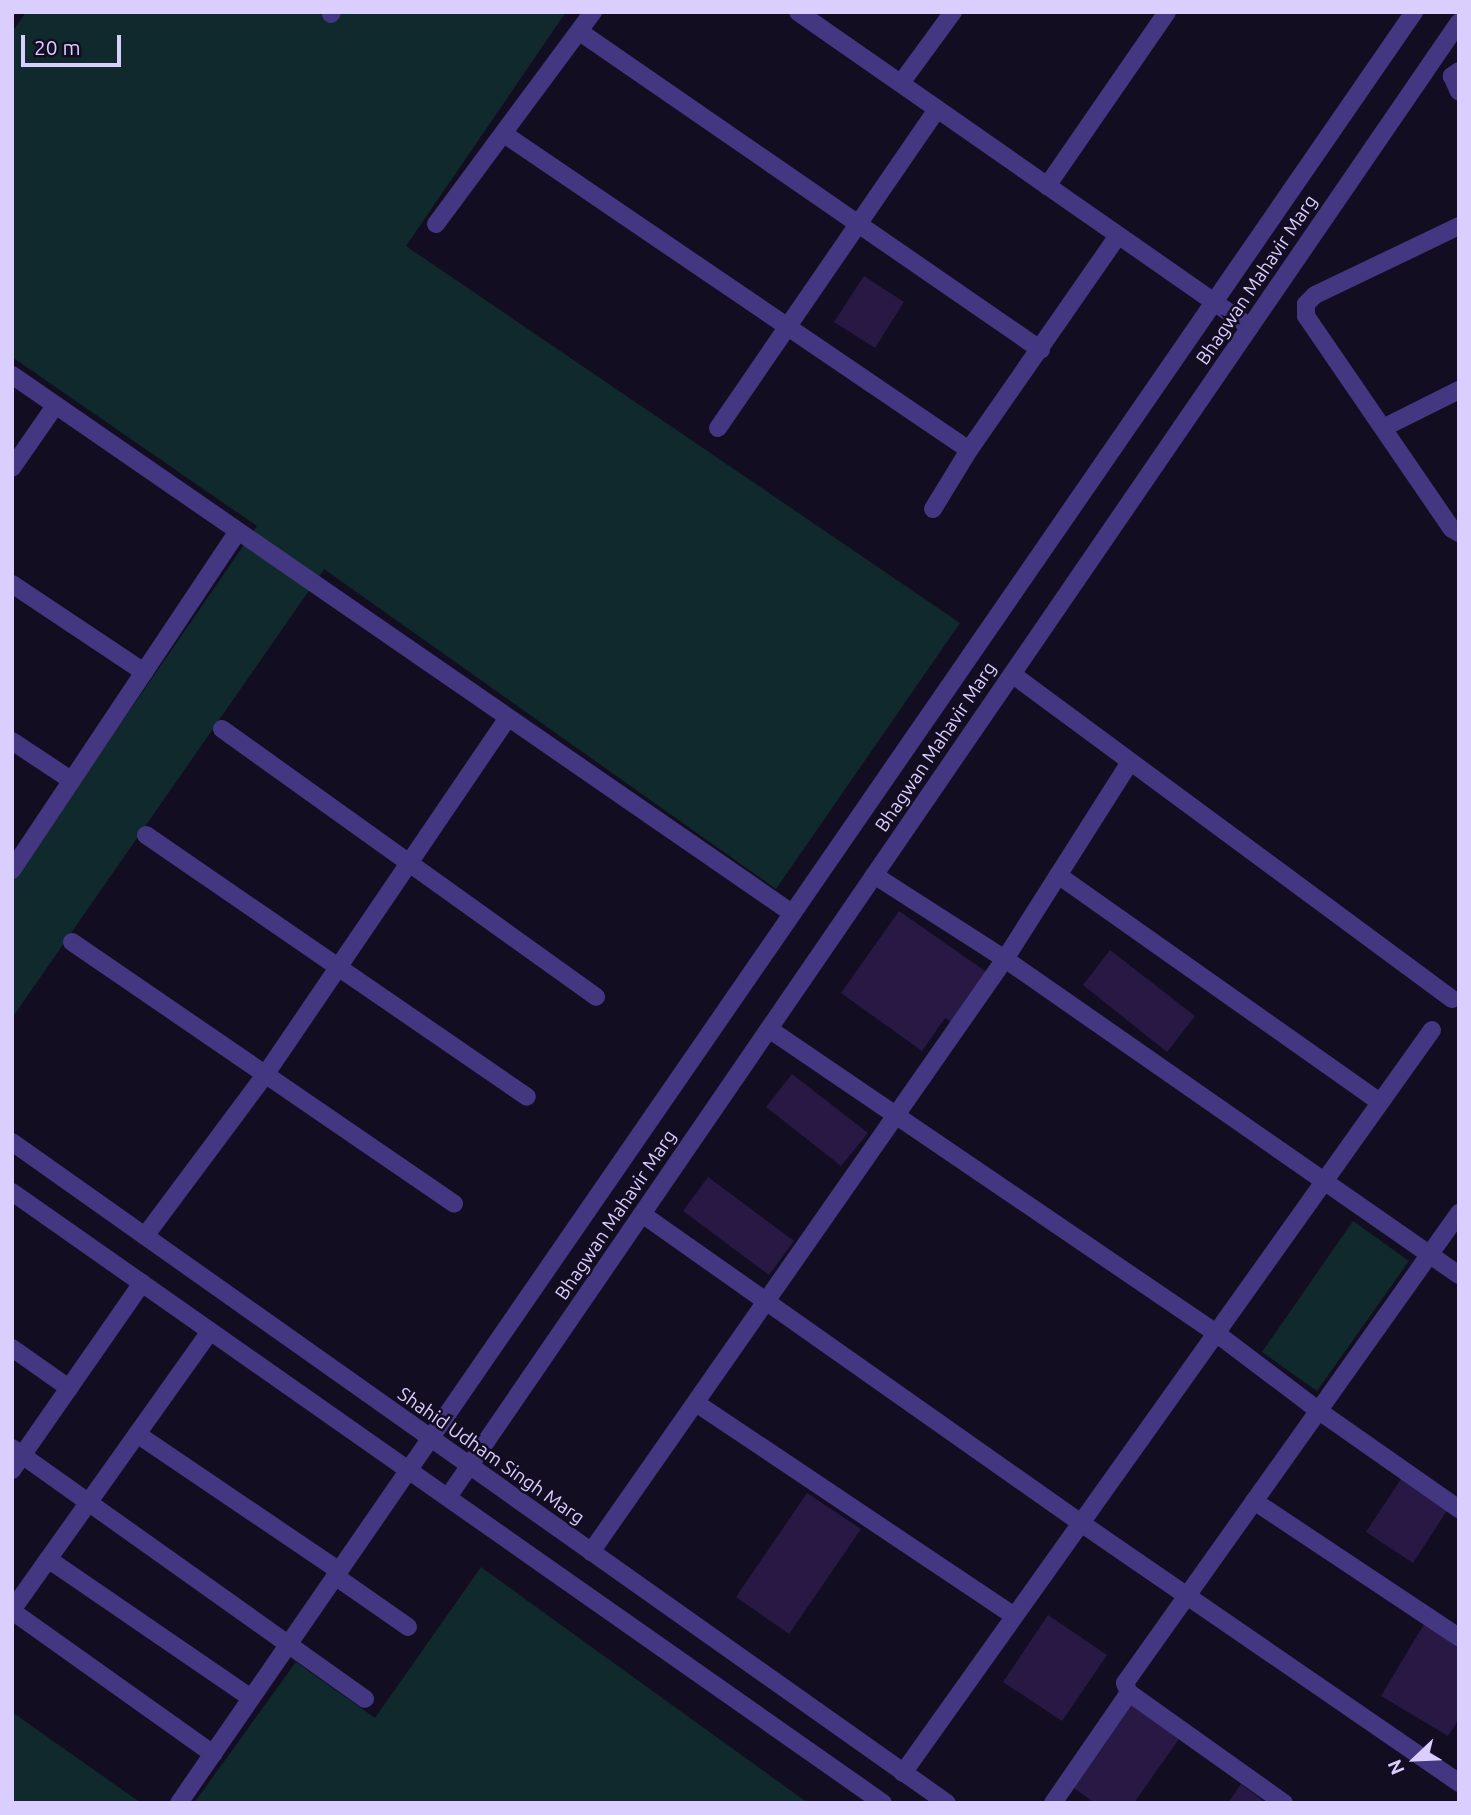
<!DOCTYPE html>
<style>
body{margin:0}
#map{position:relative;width:1471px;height:1815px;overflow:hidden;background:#130d22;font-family:Ubuntu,sans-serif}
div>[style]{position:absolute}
.green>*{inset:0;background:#10292c}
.building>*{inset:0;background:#271943}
.minor>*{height:18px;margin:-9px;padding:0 9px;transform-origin:9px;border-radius:9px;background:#443782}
span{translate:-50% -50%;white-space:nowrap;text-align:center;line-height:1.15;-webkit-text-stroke:5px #130d22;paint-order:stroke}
.street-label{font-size:19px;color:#daceff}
.frame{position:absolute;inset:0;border:14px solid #daceff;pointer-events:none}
.north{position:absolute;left:1380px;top:1724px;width:70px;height:70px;-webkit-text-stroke:5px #130d22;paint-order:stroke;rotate:247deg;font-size:19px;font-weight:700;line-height:28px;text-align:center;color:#daceff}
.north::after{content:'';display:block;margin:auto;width:24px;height:32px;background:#daceff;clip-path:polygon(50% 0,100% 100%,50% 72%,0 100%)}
.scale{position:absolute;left:21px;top:35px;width:100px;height:32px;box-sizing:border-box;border:4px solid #daceff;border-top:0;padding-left:9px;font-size:21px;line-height:24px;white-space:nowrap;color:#daceff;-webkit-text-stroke:5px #130d22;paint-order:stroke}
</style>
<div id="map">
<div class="green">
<div style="clip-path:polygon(26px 12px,566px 12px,406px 246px,960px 623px,776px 889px,324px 569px,12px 1018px,12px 881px,257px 526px,12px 357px,12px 32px)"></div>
<div style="clip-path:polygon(1353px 1221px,1409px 1261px,1317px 1391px,1262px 1352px)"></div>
<div style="clip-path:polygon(481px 1567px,561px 1625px,808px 1803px,194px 1803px,296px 1662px,375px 1718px)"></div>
<div style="clip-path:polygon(12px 1712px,141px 1803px,12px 1803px)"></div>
</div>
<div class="building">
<div style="clip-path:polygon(864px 276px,904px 302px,875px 348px,834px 322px)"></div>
<div style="clip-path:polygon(899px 911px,988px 973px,953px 1023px,945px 1018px,922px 1051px,841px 993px)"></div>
<div style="clip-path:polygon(1110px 950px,1195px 1016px,1167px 1052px,1083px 985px)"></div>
<div style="clip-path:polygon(792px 1074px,868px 1133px,841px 1166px,766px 1107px)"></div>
<div style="clip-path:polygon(708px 1177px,794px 1241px,769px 1275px,683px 1211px)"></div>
<div style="clip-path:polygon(1403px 1476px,1450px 1506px,1413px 1563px,1366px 1532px)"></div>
<div style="clip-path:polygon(807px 1493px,861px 1529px,789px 1634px,736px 1597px)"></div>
<div style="clip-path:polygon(1048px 1615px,1107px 1655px,1062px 1721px,1003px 1682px)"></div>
<div style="clip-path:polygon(1424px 1624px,1459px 1645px,1459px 1719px,1448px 1736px,1381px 1696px)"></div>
<div style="clip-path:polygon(1131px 1700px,1181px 1736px,1134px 1803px,1095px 1803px,1071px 1786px)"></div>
<div style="clip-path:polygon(1241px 1784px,1266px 1803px,1228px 1803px)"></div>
</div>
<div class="minor">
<div style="left:798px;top:12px;width:551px;rotate:34.87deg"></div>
<div style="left:331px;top:14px;width:2px;rotate:-63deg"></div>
<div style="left:580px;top:32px;width:560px;rotate:34.6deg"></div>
<div style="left:1459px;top:71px;width:9px;rotate:144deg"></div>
<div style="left:1452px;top:76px;width:17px;rotate:66deg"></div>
<div style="left:901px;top:83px;width:88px;rotate:-53.8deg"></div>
<div style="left:504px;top:134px;width:562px;rotate:34.2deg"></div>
<div style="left:1047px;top:186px;width:211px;rotate:-55.4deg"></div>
<div style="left:436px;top:224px;width:264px;rotate:-53.5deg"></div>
<div style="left:1459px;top:226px;width:160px;rotate:154.4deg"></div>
<div style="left:1315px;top:295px;width:13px;rotate:135deg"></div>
<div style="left:1306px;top:304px;width:12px;rotate:90deg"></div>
<div style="left:1306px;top:316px;width:258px;rotate:55.6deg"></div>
<div style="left:1452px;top:529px;width:8px;rotate:30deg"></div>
<div style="left:12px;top:375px;width:948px;rotate:34.6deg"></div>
<div style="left:1385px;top:427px;width:83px;rotate:-26.6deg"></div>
<div style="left:718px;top:428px;width:387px;rotate:-55.5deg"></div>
<div style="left:12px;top:468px;width:75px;rotate:-55.3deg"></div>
<div style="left:933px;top:509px;width:69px;rotate:-58.6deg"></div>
<div style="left:969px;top:450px;width:261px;rotate:-55.2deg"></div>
<div style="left:12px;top:584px;width:159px;rotate:33.7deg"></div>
<div style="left:1012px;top:674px;width:547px;rotate:36.45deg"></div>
<div style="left:222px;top:729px;width:460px;rotate:35.6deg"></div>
<div style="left:12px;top:741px;width:71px;rotate:33.5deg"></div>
<div style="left:146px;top:835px;width:462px;rotate:34.5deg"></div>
<div style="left:12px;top:870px;width:405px;rotate:-56.3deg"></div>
<div style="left:874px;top:875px;width:156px;rotate:32.7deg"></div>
<div style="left:1005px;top:959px;width:553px;rotate:34.84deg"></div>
<div style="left:1058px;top:875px;width:394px;rotate:35.2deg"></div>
<div style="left:72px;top:942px;width:463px;rotate:34.4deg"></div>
<div style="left:769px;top:1029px;width:541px;rotate:34.22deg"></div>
<div style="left:1216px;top:1333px;width:129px;rotate:37.1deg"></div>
<div style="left:1319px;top:1411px;width:171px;rotate:35deg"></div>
<div style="left:12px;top:1142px;width:1145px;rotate:35.26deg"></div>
<div style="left:12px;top:1192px;width:1064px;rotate:35.05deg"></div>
<div style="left:642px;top:1214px;width:537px;rotate:35.14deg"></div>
<div style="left:1081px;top:1523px;width:459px;rotate:34.5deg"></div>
<div style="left:145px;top:1236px;width:201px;rotate:-53.3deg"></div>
<div style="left:265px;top:1075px;width:432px;rotate:-55.8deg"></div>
<div style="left:12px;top:1348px;width:70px;rotate:35.1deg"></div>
<div style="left:696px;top:1403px;width:383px;rotate:33.8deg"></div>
<div style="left:137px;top:1434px;width:244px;rotate:34.1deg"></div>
<div style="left:12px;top:1448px;width:433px;rotate:35.4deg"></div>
<div style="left:12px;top:1470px;width:228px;rotate:-55.2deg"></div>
<div style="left:448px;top:1497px;width:1788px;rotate:-55.57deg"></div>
<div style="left:1254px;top:1501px;width:246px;rotate:33.6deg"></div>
<div style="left:591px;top:1552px;width:723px;rotate:-55.08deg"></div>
<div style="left:1005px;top:959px;width:233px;rotate:-57.6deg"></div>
<div style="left:48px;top:1559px;width:246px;rotate:34.4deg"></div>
<div style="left:335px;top:1576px;width:89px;rotate:34.9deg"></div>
<div style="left:12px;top:1610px;width:342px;rotate:-54.6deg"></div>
<div style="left:12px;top:1611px;width:247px;rotate:35.4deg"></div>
<div style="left:903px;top:1773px;width:912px;rotate:-54.55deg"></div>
<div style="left:179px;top:1803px;width:2176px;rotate:-55.41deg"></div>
<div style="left:1053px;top:1803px;width:134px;rotate:-55.4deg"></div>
<div style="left:1284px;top:1803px;width:190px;rotate:-144.6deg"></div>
<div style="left:1129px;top:1693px;width:11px;rotate:-112deg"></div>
<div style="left:1125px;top:1683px;width:577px;rotate:-54.6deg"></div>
</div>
<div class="street-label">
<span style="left:1257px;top:280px;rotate:-56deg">Bhagwan Mahavir Marg</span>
<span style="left:936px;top:747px;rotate:-56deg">Bhagwan Mahavir Marg</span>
<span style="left:616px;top:1215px;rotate:-56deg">Bhagwan Mahavir Marg</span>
<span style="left:491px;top:1456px;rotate:35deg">Shahid Udham Singh Marg</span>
</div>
<div class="frame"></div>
<div class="north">N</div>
<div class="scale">20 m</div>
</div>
